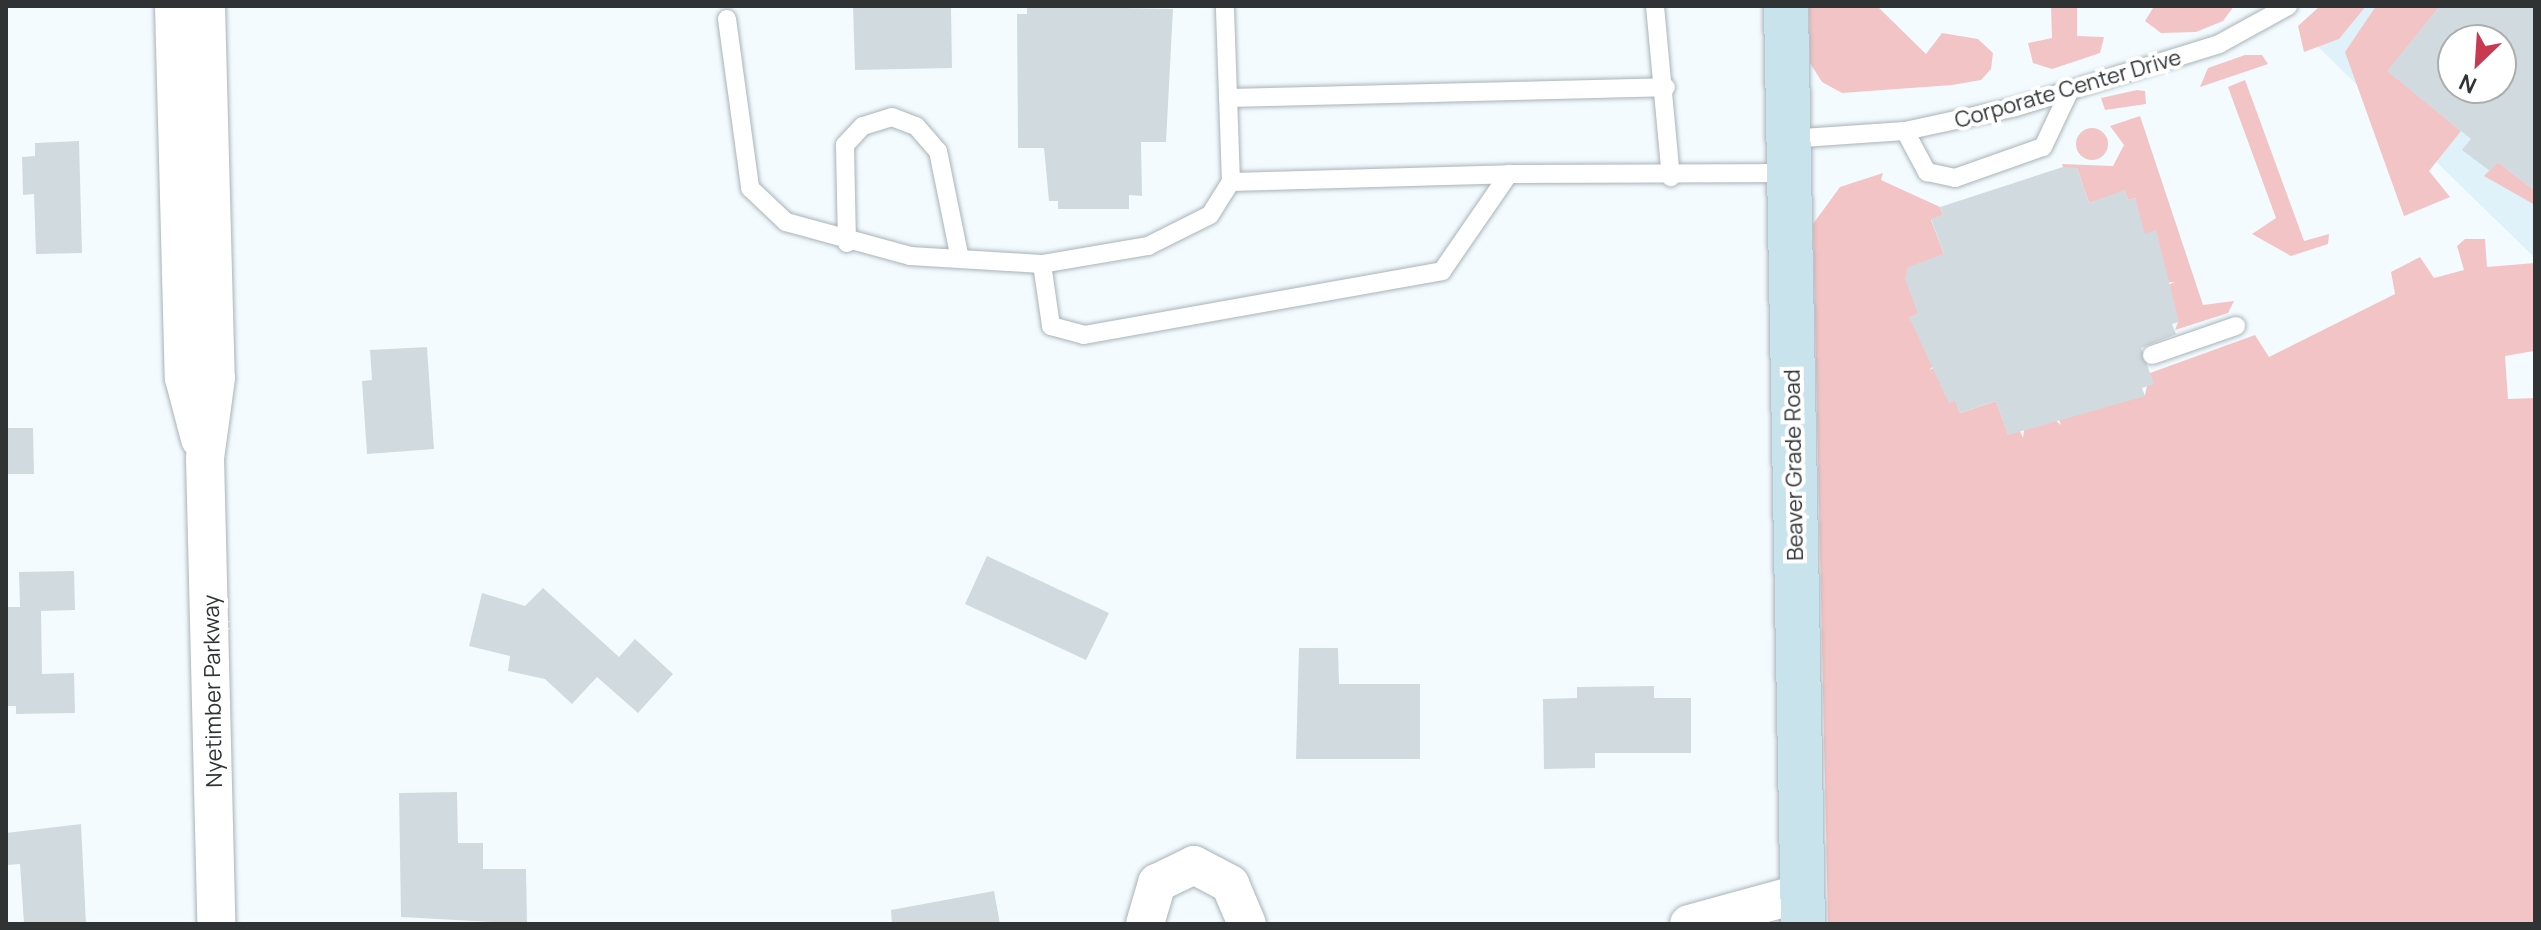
<!DOCTYPE html>
<style>
body{margin:0}
#map{position:relative;width:2541px;height:930px;overflow:hidden;background:#f3fbff;font-family:Manrope,sans-serif}
div>[style]{position:absolute}
.built>*{inset:0;background:#dff1f9}
.green>*{inset:0;background:#f3c4c6}
.round{border-radius:50%}
.building>*{inset:0;background:#d1dbdf}
.roads{filter:drop-shadow(0 0 2px #a9b3b7) drop-shadow(0 0 2px #a9b3b7)}
.service>*{height:18px;margin:-9px;padding:0 9px;transform-origin:9px;border-radius:9px;background:#fff}
.minor>*{height:38px;margin:-19px;padding:0 19px;transform-origin:19px;border-radius:19px;background:#fff}
.secondary>*{height:44px;margin:-22px;padding:0 22px;transform-origin:22px;border-radius:22px;background:#c9e3ed}
span{translate:-50% -50%;white-space:nowrap;text-align:center;line-height:1.15;-webkit-text-stroke:8px #fff;paint-order:stroke}
.street-label{font-size:22px;color:#2f3334}
.frame{position:absolute;inset:0;border:8px solid #2f3334;pointer-events:none}
.north{position:absolute;left:2437px;top:24px;width:80px;height:80px;box-sizing:border-box;background:#fff;border:2px solid #acadae;border-radius:50%;rotate:205deg;font-size:22px;font-weight:700;line-height:32px;text-align:center;color:#2f3334}
.north::after{content:'';display:block;margin:auto;width:28px;height:36px;background:#c93951;clip-path:polygon(50% 0,100% 100%,50% 72%,0 100%)}
</style>
<div id="map">
<div class="built">
<div style="clip-path:polygon(evenodd,2335px 6px,2535px 6px,2535px 258px,2309px 38px,2335px 6px,2453px 40px,2501px 40px,2501px 88px,2453px 88px,2453px 40px)"></div>
</div>
<div class="green">
<div style="clip-path:polygon(1809px 6px,1877px 6px,1926px 54px,1942px 33px,1978px 39px,1993px 53px,1991px 69px,1981px 80px,1952px 85px,1842px 93px,1822px 82px,1810px 63px)"></div>
<div style="clip-path:polygon(2051px 6px,2077px 6px,2077px 36px,2104px 37px,2100px 53px,2052px 69px,2033px 63px,2028px 43px,2052px 38px)"></div>
<div style="clip-path:polygon(2234px 6px,2223px 21px,2196px 32px,2161px 33px,2145px 21px,2153px 8px)"></div>
<div style="clip-path:polygon(2320px 6px,2366px 6px,2339px 39px,2304px 52px,2298px 26px)"></div>
<div style="clip-path:polygon(2376px 6px,2440px 6px,2388px 71px,2461px 131px,2429px 171px,2450px 197px,2404px 216px,2345px 52px)"></div>
<div style="clip-path:polygon(2245px 55px,2262px 55px,2268px 64px,2200px 87px,2208px 68px)"></div>
<div style="clip-path:polygon(2245px 80px,2304px 241px,2329px 234px,2328px 244px,2291px 256px,2252px 234px,2276px 218px,2228px 87px)"></div>
<div style="clip-path:polygon(2137px 90px,2145px 91px,2146px 104px,2105px 110px,2101px 98px)"></div>
<div style="clip-path:polygon(2140px 116px,2203px 305px,2234px 301px,2228px 313px,2175px 330px,2178px 322px,2160px 288px,2175px 282px,2158px 283px,2142px 240px,2158px 234px,2141px 235px,2135px 198px,2128px 200px,2125px 191px,2089px 203px,2077px 168px,2065px 172px,2062px 164px,2113px 166px,2124px 145px,2110px 126px)"></div>
<div class="round" style="left:2076px;top:128px;width:32px;height:32px"></div>
<div style="clip-path:polygon(2498px 162px,2535px 191px,2535px 205px,2484px 176px)"></div>
<div style="clip-path:polygon(1883px 173px,1881px 180px,1940px 207px,1943px 215px,1931px 220px,1944px 254px,1924px 312px,1910px 317px,1941px 360px,1929px 370px,1942px 365px,1960px 413px,1996px 401px,2008px 434px,2020px 431px,2023px 438px,2024px 430px,2054px 419px,2061px 425px,2058px 417px,2145px 395px,2150px 373px,2255px 335px,2269px 357px,2395px 294px,2391px 272px,2420px 257px,2434px 278px,2464px 270px,2457px 246px,2465px 239px,2485px 239px,2487px 267px,2535px 263px,2534px 351px,2505px 356px,2508px 399px,2535px 398px,2535px 924px,1828px 924px,1813px 224px,1840px 187px)"></div>
</div>
<div class="building">
<div style="clip-path:polygon(853px 6px,951px 6px,952px 68px,855px 70px)"></div>
<div style="clip-path:polygon(1027px 6px,1173px 9px,1166px 142px,1141px 142px,1142px 196px,1129px 195px,1129px 209px,1058px 209px,1058px 201px,1049px 201px,1044px 148px,1018px 148px,1017px 14px,1027px 14px)"></div>
<div style="clip-path:polygon(evenodd,2440px 6px,2535px 6px,2535px 191px,2498px 162px,2490px 171px,2462px 150px,2471px 139px,2387px 71px,2440px 6px,2453px 40px,2501px 40px,2501px 88px,2453px 88px,2453px 40px)"></div>
<div style="clip-path:polygon(79px 141px,82px 253px,36px 254px,34px 194px,23px 195px,22px 157px,35px 156px,35px 143px)"></div>
<div style="clip-path:polygon(2063px 167px,2077px 168px,2089px 203px,2125px 190px,2128px 200px,2135px 198px,2145px 234px,2156px 230px,2179px 322px,2172px 324px,2176px 334px,2141px 348px,2154px 384px,2142px 388px,2145px 396px,2008px 435px,1996px 401px,1960px 413px,1955px 401px,1949px 403px,1909px 317px,1918px 314px,1905px 279px,1908px 267px,1944px 254px,1931px 219px,1943px 215px,1940px 207px)"></div>
<div style="clip-path:polygon(427px 347px,434px 449px,367px 454px,362px 381px,372px 380px,370px 350px)"></div>
<div style="clip-path:polygon(6px 428px,33px 428px,34px 474px,6px 474px)"></div>
<div style="clip-path:polygon(987px 556px,1109px 613px,1086px 660px,965px 604px)"></div>
<div style="clip-path:polygon(74px 571px,75px 610px,41px 611px,42px 674px,74px 673px,75px 713px,16px 714px,16px 706px,6px 706px,6px 607px,20px 607px,19px 572px)"></div>
<div style="clip-path:polygon(543px 588px,619px 657px,635px 639px,673px 674px,638px 713px,597px 677px,572px 704px,545px 679px,508px 671px,510px 656px,469px 646px,482px 593px,525px 606px)"></div>
<div style="clip-path:polygon(1299px 648px,1338px 648px,1339px 684px,1420px 684px,1420px 759px,1296px 759px)"></div>
<div style="clip-path:polygon(1654px 686px,1654px 698px,1691px 698px,1691px 753px,1595px 753px,1595px 768px,1544px 769px,1543px 699px,1577px 698px,1577px 687px)"></div>
<div style="clip-path:polygon(457px 792px,458px 843px,483px 843px,483px 869px,526px 869px,527px 924px,401px 917px,399px 793px)"></div>
<div style="clip-path:polygon(81px 824px,86px 924px,24px 924px,20px 864px,6px 865px,6px 833px)"></div>
<div style="clip-path:polygon(994px 891px,1000px 924px,892px 924px,891px 910px)"></div>
</div>
<div class="roads">
<div class="service">
<div style="left:1655px;top:6px;width:172px;rotate:84.7deg"></div>
<div style="left:727px;top:19px;width:171px;rotate:82.2deg"></div>
<div style="left:750px;top:188px;width:50px;rotate:43.4deg"></div>
<div style="left:786px;top:222px;width:129px;rotate:15.3deg"></div>
<div style="left:910px;top:256px;width:132px;rotate:3.5deg"></div>
<div style="left:1042px;top:264px;width:63px;rotate:81.7deg"></div>
<div style="left:1051px;top:326px;width:34px;rotate:15deg"></div>
<div style="left:1084px;top:335px;width:364px;rotate:-10.1deg"></div>
<div style="left:1442px;top:271px;width:118px;rotate:-55.4deg"></div>
<div style="left:1509px;top:174px;width:280px;rotate:-0.2deg"></div>
<div style="left:1228px;top:98px;width:438px;rotate:-1.4deg"></div>
<div style="left:1905px;top:131px;width:47px;rotate:61.8deg"></div>
<div style="left:1927px;top:172px;width:29px;rotate:12deg"></div>
<div style="left:1955px;top:178px;width:93px;rotate:-19.4deg"></div>
<div style="left:2043px;top:147px;width:61px;rotate:-64.7deg"></div>
<div style="left:1788px;top:139px;width:117px;rotate:-3.9deg"></div>
<div style="left:1905px;top:131px;width:114px;rotate:-12.2deg"></div>
<div style="left:2016px;top:107px;width:213px;rotate:-17.2deg"></div>
<div style="left:2219px;top:44px;width:79px;rotate:-28.8deg"></div>
<div style="left:1231px;top:182px;width:278px;rotate:-1.6deg"></div>
<div style="left:847px;top:243px;width:98px;rotate:-91.2deg"></div>
<div style="left:845px;top:145px;width:26px;rotate:-47deg"></div>
<div style="left:863px;top:126px;width:30px;rotate:-17deg"></div>
<div style="left:892px;top:117px;width:26px;rotate:21deg"></div>
<div style="left:916px;top:126px;width:33px;rotate:49deg"></div>
<div style="left:938px;top:151px;width:110px;rotate:78.5deg"></div>
<div style="left:1042px;top:264px;width:108px;rotate:-9.6deg"></div>
<div style="left:1148px;top:246px;width:69px;rotate:-26.6deg"></div>
<div style="left:1210px;top:215px;width:39px;rotate:-58deg"></div>
<div style="left:1231px;top:182px;width:176px;rotate:-92deg"></div>
<div style="left:2152px;top:355px;width:89px;rotate:-19deg"></div>
</div>
<div class="minor">
<div style="left:174px;top:6px;width:372px;rotate:88.5deg"></div>
<div style="left:184px;top:378px;width:63px;rotate:75.3deg"></div>
<div style="left:206px;top:6px;width:372px;rotate:88.5deg"></div>
<div style="left:216px;top:378px;width:81px;rotate:97.8deg"></div>
<div style="left:205px;top:458px;width:466px;rotate:88.6deg"></div>
<div style="left:1145px;top:924px;width:43px;rotate:-73.7deg"></div>
<div style="left:1157px;top:883px;width:41px;rotate:-25.9deg"></div>
<div style="left:1194px;top:865px;width:41px;rotate:27.8deg"></div>
<div style="left:1230px;top:884px;width:43px;rotate:67deg"></div>
<div style="left:1689px;top:924px;width:117px;rotate:-15.3deg"></div>
</div>
<div class="secondary">
<div style="left:1786px;top:6px;width:918px;rotate:88.94deg"></div>
</div>
</div>
<div class="street-label">
<span style="left:2068px;top:89px;rotate:-16deg">Corporate Center Drive</span>
<span style="left:1794px;top:465px;rotate:-91deg">Beaver Grade Road</span>
<span style="left:213px;top:691px;rotate:-91deg">Nyetimber Parkway</span>
</div>
<div class="frame"></div>
<div class="north">N</div>
</div>
